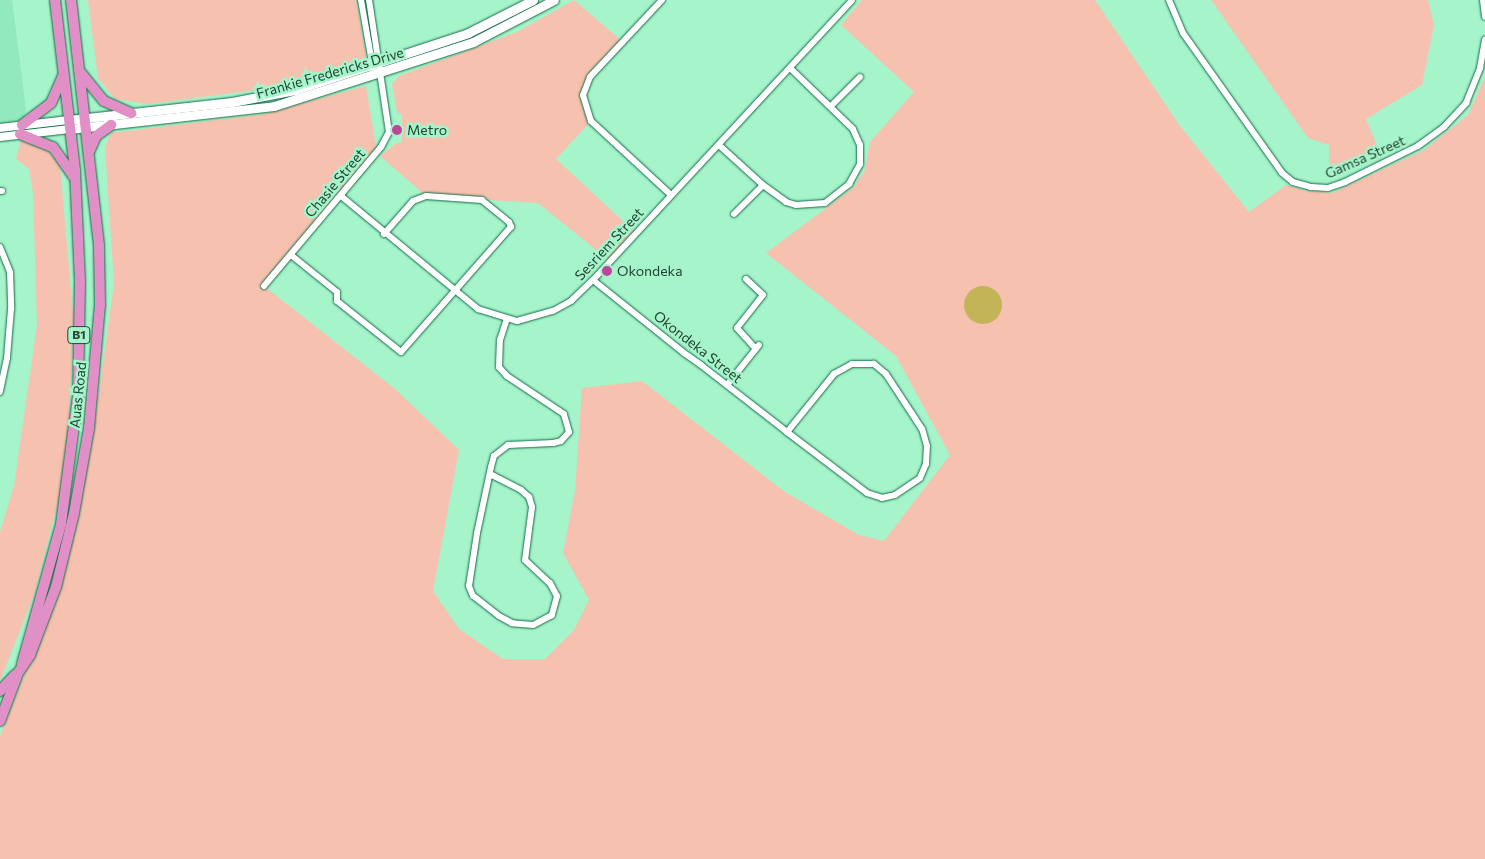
<!DOCTYPE html>
<style>
body{margin:0}
#map{position:relative;width:1485px;height:859px;overflow:hidden;background:#a5f4ca;font-family:Commissioner,sans-serif}
div>[style]{position:absolute}
.built>*{inset:0;background:#91e9bc}
.green>*{inset:0;background:#f6c2af}
.water>*{inset:0;background:#c3b557}
.round{border-radius:50%}
.roads{filter:drop-shadow(0 0 1px #146a47) drop-shadow(0 0 1px #146a47)}
.minor>*{height:6px;margin:-3px;padding:0 3px;transform-origin:3px;border-radius:3px;background:#fff}
.tertiary>*{height:8px;margin:-4px;padding:0 4px;transform-origin:4px;border-radius:4px;background:#fff}
.secondary>*{height:9px;margin:-4.5px;padding:0 4.5px;transform-origin:4.5px;border-radius:4.5px;background:#fff}
.trunk>*{height:10px;margin:-5px;padding:0 5px;transform-origin:5px;border-radius:5px;background:#e090c6}
.dots>*{width:14px;height:14px;translate:-50% -50%;box-sizing:border-box;border:2px solid #a5f4ca;border-radius:50%}
span{translate:-50% -50%;white-space:nowrap;text-align:center;line-height:1.15;-webkit-text-stroke:5px #a5f4ca;paint-order:stroke}
.shield-label span{padding:1px 4px;background:#a5f4ca;border:1px solid;border-radius:4px;-webkit-text-stroke-width:0}
.shield-label{font-size:12px;color:#234434;font-weight:700}
.street-label{font-size:14px;color:#234434}
.poi-label{font-size:14px;color:#234434}
.left{translate:0 -50%;text-align:left}
</style>
<div id="map">
<div class="built">
<div style="clip-path:polygon(0 0,12px 0,26px 110px,22px 125px,0 128px)"></div>
</div>
<div class="green">
<div style="clip-path:polygon(88px 0,356px 0,366px 57px,333px 71px,278px 87px,148px 104px,115px 99px,98px 78px)"></div>
<div style="clip-path:polygon(574px 0,623px 42px,590px 77px,583px 95px,591px 121px,556px 159px,636px 233px,610px 261px,538px 203px,426px 196px,380px 156px,395px 144px,402px 142px,402px 115px,397px 112px,392px 84px,399px 76px,517px 32px)"></div>
<div style="clip-path:polygon(862px 0,1095px 0,1180px 126px,1249px 212px,1286px 185px,1307px 191px,1332px 193px,1424px 150px,1468px 115px,1485px 77px,1485px 859px,0 859px,0 736px,61px 583px,92px 441px,114px 284px,105px 147px,111px 133px,259px 115px,366px 86px,377px 153px,264px 286px,395px 389px,459px 450px,433px 591px,459px 629px,503px 659px,545px 659px,574px 630px,589px 600px,563px 553px,575px 491px,582px 388px,642px 381px,785px 492px,859px 535px,884px 541px,950px 455px,896px 356px,766px 253px,853px 188px,865px 170px,870px 142px,914px 92px,841px 25px)"></div>
<div style="clip-path:polygon(1211px 0,1428px 0,1434px 25px,1422px 85px,1366px 119px,1382px 157px,1329px 179px,1329px 145px,1308px 138px)"></div>
<div style="clip-path:polygon(21px 140px,44px 147px,60px 166px,73px 315px,69px 422px,60px 493px,34px 595px,0 681px,0 532px,14px 486px,37px 325px,33px 193px,29px 169px,16px 159px)"></div>
</div>
<div class="water">
<div class="round" style="left:964px;top:286px;width:38px;height:38px"></div>
</div>
<div class="roads">
<div class="minor">
<div style="left:361px;top:0;width:69px;rotate:80deg"></div>
<div style="left:662px;top:0;width:105px;rotate:133.1deg"></div>
<div style="left:590px;top:77px;width:19px;rotate:111deg"></div>
<div style="left:583px;top:95px;width:27px;rotate:73deg"></div>
<div style="left:591px;top:121px;width:109px;rotate:42.8deg"></div>
<div style="left:1169px;top:0;width:36px;rotate:67deg"></div>
<div style="left:1183px;top:33px;width:171px;rotate:54.7deg"></div>
<div style="left:1282px;top:173px;width:14px;rotate:39deg"></div>
<div style="left:1293px;top:182px;width:19px;rotate:16deg"></div>
<div style="left:1311px;top:187px;width:17px;rotate:3deg"></div>
<div style="left:1328px;top:188px;width:18px;rotate:-19deg"></div>
<div style="left:1345px;top:182px;width:81px;rotate:-26.3deg"></div>
<div style="left:1418px;top:146px;width:32px;rotate:-36deg"></div>
<div style="left:1444px;top:127px;width:33px;rotate:-47deg"></div>
<div style="left:1466px;top:103px;width:38px;rotate:-68deg"></div>
<div style="left:1480px;top:68px;width:29px;rotate:-80deg"></div>
<div style="left:1483px;top:0;width:17px;rotate:83deg"></div>
<div style="left:831px;top:106px;width:41px;rotate:-45deg"></div>
<div style="left:720px;top:146px;width:58px;rotate:42.2deg"></div>
<div style="left:763px;top:185px;width:29px;rotate:36deg"></div>
<div style="left:786px;top:202px;width:10px;rotate:17deg"></div>
<div style="left:796px;top:205px;width:29px;rotate:-4deg"></div>
<div style="left:825px;top:203px;width:31px;rotate:-38deg"></div>
<div style="left:849px;top:184px;width:23px;rotate:-61deg"></div>
<div style="left:860px;top:164px;width:19px;rotate:-90deg"></div>
<div style="left:860px;top:145px;width:17px;rotate:-114deg"></div>
<div style="left:853px;top:129px;width:86px;rotate:-135.9deg"></div>
<div style="left:0;top:191px;width:2px"></div>
<div style="left:341px;top:196px;width:178px;rotate:39.5deg"></div>
<div style="left:478px;top:309px;width:41px;rotate:17.1deg"></div>
<div style="left:517px;top:321px;width:37px;rotate:-16deg"></div>
<div style="left:553px;top:311px;width:21px;rotate:-29deg"></div>
<div style="left:571px;top:301px;width:30px;rotate:-44deg"></div>
<div style="left:593px;top:280px;width:381px;rotate:-47.2deg"></div>
<div style="left:734px;top:214px;width:41px;rotate:-45deg"></div>
<div style="left:0;top:247px;width:27px;rotate:68deg"></div>
<div style="left:10px;top:272px;width:37px;rotate:88deg"></div>
<div style="left:11px;top:309px;width:49px;rotate:94.7deg"></div>
<div style="left:7px;top:358px;width:35px;rotate:102deg"></div>
<div style="left:291px;top:255px;width:59px;rotate:38.8deg"></div>
<div style="left:337px;top:292px;width:9px;rotate:90deg"></div>
<div style="left:337px;top:301px;width:82px;rotate:38.6deg"></div>
<div style="left:401px;top:352px;width:167px;rotate:-48.7deg"></div>
<div style="left:511px;top:227px;width:5px;rotate:-112deg"></div>
<div style="left:509px;top:222px;width:35px;rotate:-141deg"></div>
<div style="left:482px;top:200px;width:56px;rotate:-175.9deg"></div>
<div style="left:426px;top:196px;width:14px;rotate:159deg"></div>
<div style="left:413px;top:201px;width:44px;rotate:131.3deg"></div>
<div style="left:746px;top:279px;width:23px;rotate:43deg"></div>
<div style="left:763px;top:295px;width:42px;rotate:128.2deg"></div>
<div style="left:737px;top:328px;width:28px;rotate:48deg"></div>
<div style="left:593px;top:280px;width:117px;rotate:38.7deg"></div>
<div style="left:684px;top:353px;width:21px;rotate:35deg"></div>
<div style="left:701px;top:365px;width:109px;rotate:37.9deg"></div>
<div style="left:787px;top:432px;width:101px;rotate:37.3deg"></div>
<div style="left:867px;top:493px;width:16px;rotate:18deg"></div>
<div style="left:882px;top:498px;width:13px;rotate:-13deg"></div>
<div style="left:895px;top:495px;width:30px;rotate:-34deg"></div>
<div style="left:920px;top:478px;width:15px;rotate:-67deg"></div>
<div style="left:926px;top:464px;width:18px;rotate:-87deg"></div>
<div style="left:927px;top:446px;width:18px;rotate:-106deg"></div>
<div style="left:922px;top:429px;width:66px;rotate:-123.2deg"></div>
<div style="left:886px;top:374px;width:16px;rotate:-140deg"></div>
<div style="left:874px;top:364px;width:22px;rotate:180deg"></div>
<div style="left:852px;top:364px;width:21px;rotate:151deg"></div>
<div style="left:834px;top:374px;width:75px;rotate:129deg"></div>
<div style="left:264px;top:286px;width:182px;rotate:-49.9deg"></div>
<div style="left:381px;top:147px;width:17px;rotate:-62deg"></div>
<div style="left:389px;top:132px;width:134px;rotate:-98.6deg"></div>
<div style="left:727px;top:385px;width:51px;rotate:-51.3deg"></div>
<div style="left:490px;top:474px;width:35px;rotate:27deg"></div>
<div style="left:521px;top:490px;width:11px;rotate:41deg"></div>
<div style="left:529px;top:497px;width:10px;rotate:73deg"></div>
<div style="left:532px;top:507px;width:53px;rotate:97.5deg"></div>
<div style="left:525px;top:560px;width:34px;rotate:43deg"></div>
<div style="left:550px;top:583px;width:15px;rotate:62deg"></div>
<div style="left:557px;top:596px;width:20px;rotate:105deg"></div>
<div style="left:552px;top:615px;width:21px;rotate:152deg"></div>
<div style="left:533px;top:625px;width:21px;rotate:-175deg"></div>
<div style="left:512px;top:623px;width:15px;rotate:-152deg"></div>
<div style="left:499px;top:616px;width:33px;rotate:-142deg"></div>
<div style="left:473px;top:596px;width:11px;rotate:-112deg"></div>
<div style="left:469px;top:586px;width:54px;rotate:-81.4deg"></div>
<div style="left:477px;top:533px;width:67px;rotate:-78deg"></div>
<div style="left:491px;top:467px;width:11px;rotate:-75deg"></div>
<div style="left:494px;top:456px;width:18px;rotate:-38deg"></div>
<div style="left:508px;top:445px;width:45px;rotate:-2.5deg"></div>
<div style="left:553px;top:443px;width:8px;rotate:-14deg"></div>
<div style="left:561px;top:441px;width:12px;rotate:-48deg"></div>
<div style="left:569px;top:432px;width:19px;rotate:-106deg"></div>
<div style="left:564px;top:414px;width:69px;rotate:-146.3deg"></div>
<div style="left:507px;top:376px;width:12px;rotate:-132deg"></div>
<div style="left:499px;top:367px;width:27px;rotate:-88deg"></div>
<div style="left:500px;top:340px;width:22px;rotate:-72deg"></div>
</div>
<div class="tertiary">
<div style="left:0;top:128px;width:69px;rotate:-6.6deg"></div>
<div style="left:0;top:137px;width:70px;rotate:-6.5deg"></div>
</div>
<div class="secondary">
<div style="left:69px;top:120px;width:164px;rotate:-6.3deg"></div>
<div style="left:232px;top:102px;width:64px;rotate:-10.8deg"></div>
<div style="left:295px;top:90px;width:182px;rotate:-18.2deg"></div>
<div style="left:468px;top:33px;width:73px;rotate:-26.9deg"></div>
<div style="left:70px;top:129px;width:205px;rotate:-6.4deg"></div>
<div style="left:274px;top:106px;width:209px;rotate:-17.8deg"></div>
<div style="left:473px;top:42px;width:91px;rotate:-27.4deg"></div>
</div>
<div class="trunk">
<div style="left:81px;top:73px;width:36px;rotate:51deg"></div>
<div style="left:104px;top:101px;width:30px;rotate:24deg"></div>
<div style="left:22px;top:125px;width:36px;rotate:-37deg"></div>
<div style="left:51px;top:103px;width:30px;rotate:-66deg"></div>
<div style="left:20px;top:134px;width:35px;rotate:22deg"></div>
<div style="left:53px;top:147px;width:37px;rotate:55deg"></div>
<div style="left:90px;top:150px;width:15px;rotate:-67deg"></div>
<div style="left:96px;top:136px;width:19px;rotate:-36deg"></div>
<div style="left:22px;top:664px;width:145px;rotate:-74.4deg"></div>
<div style="left:61px;top:524px;width:130px;rotate:-82.5deg"></div>
<div style="left:78px;top:395px;width:114px;rotate:-89deg"></div>
<div style="left:80px;top:281px;width:111px;rotate:-92.6deg"></div>
<div style="left:75px;top:170px;width:171px;rotate:-96.7deg"></div>
<div style="left:0;top:691px;width:22px;rotate:-47deg"></div>
<div style="left:0;top:721px;width:51px;rotate:-69.4deg"></div>
<div style="left:18px;top:673px;width:22px;rotate:-56deg"></div>
<div style="left:30px;top:655px;width:73px;rotate:-69.1deg"></div>
<div style="left:56px;top:587px;width:76px;rotate:-76.3deg"></div>
<div style="left:74px;top:513px;width:86px;rotate:-80deg"></div>
<div style="left:89px;top:428px;width:123px;rotate:-84.9deg"></div>
<div style="left:100px;top:305px;width:60px;rotate:-91deg"></div>
<div style="left:99px;top:245px;width:247px;rotate:-96.5deg"></div>
</div>
</div>
<div class="dots">
<div style="left:397px;top:130px;background:#bd469b"></div>
<div style="left:607px;top:271px;background:#bd469b"></div>
</div>
<div class="shield-label">
<span style="left:79px;top:335px">B1</span>
</div>
<div class="street-label">
<span style="left:330px;top:73px;rotate:-16deg">Frankie Fredericks Drive</span>
<span style="left:1365px;top:157px;rotate:-24deg">Gamsa Street</span>
<span style="left:335px;top:183px;rotate:-50deg">Chasie Street</span>
<span style="left:609px;top:244px;rotate:-47deg">Sesriem Street</span>
<span style="left:698px;top:347px;rotate:38deg">Okondeka Street</span>
<span style="left:78px;top:395px;rotate:-84deg">Auas Road</span>
</div>
<div class="poi-label">
<span class="left" style="left:407px;top:130px">Metro</span>
<span class="left" style="left:617px;top:271px">Okondeka</span>
</div>
</div>
